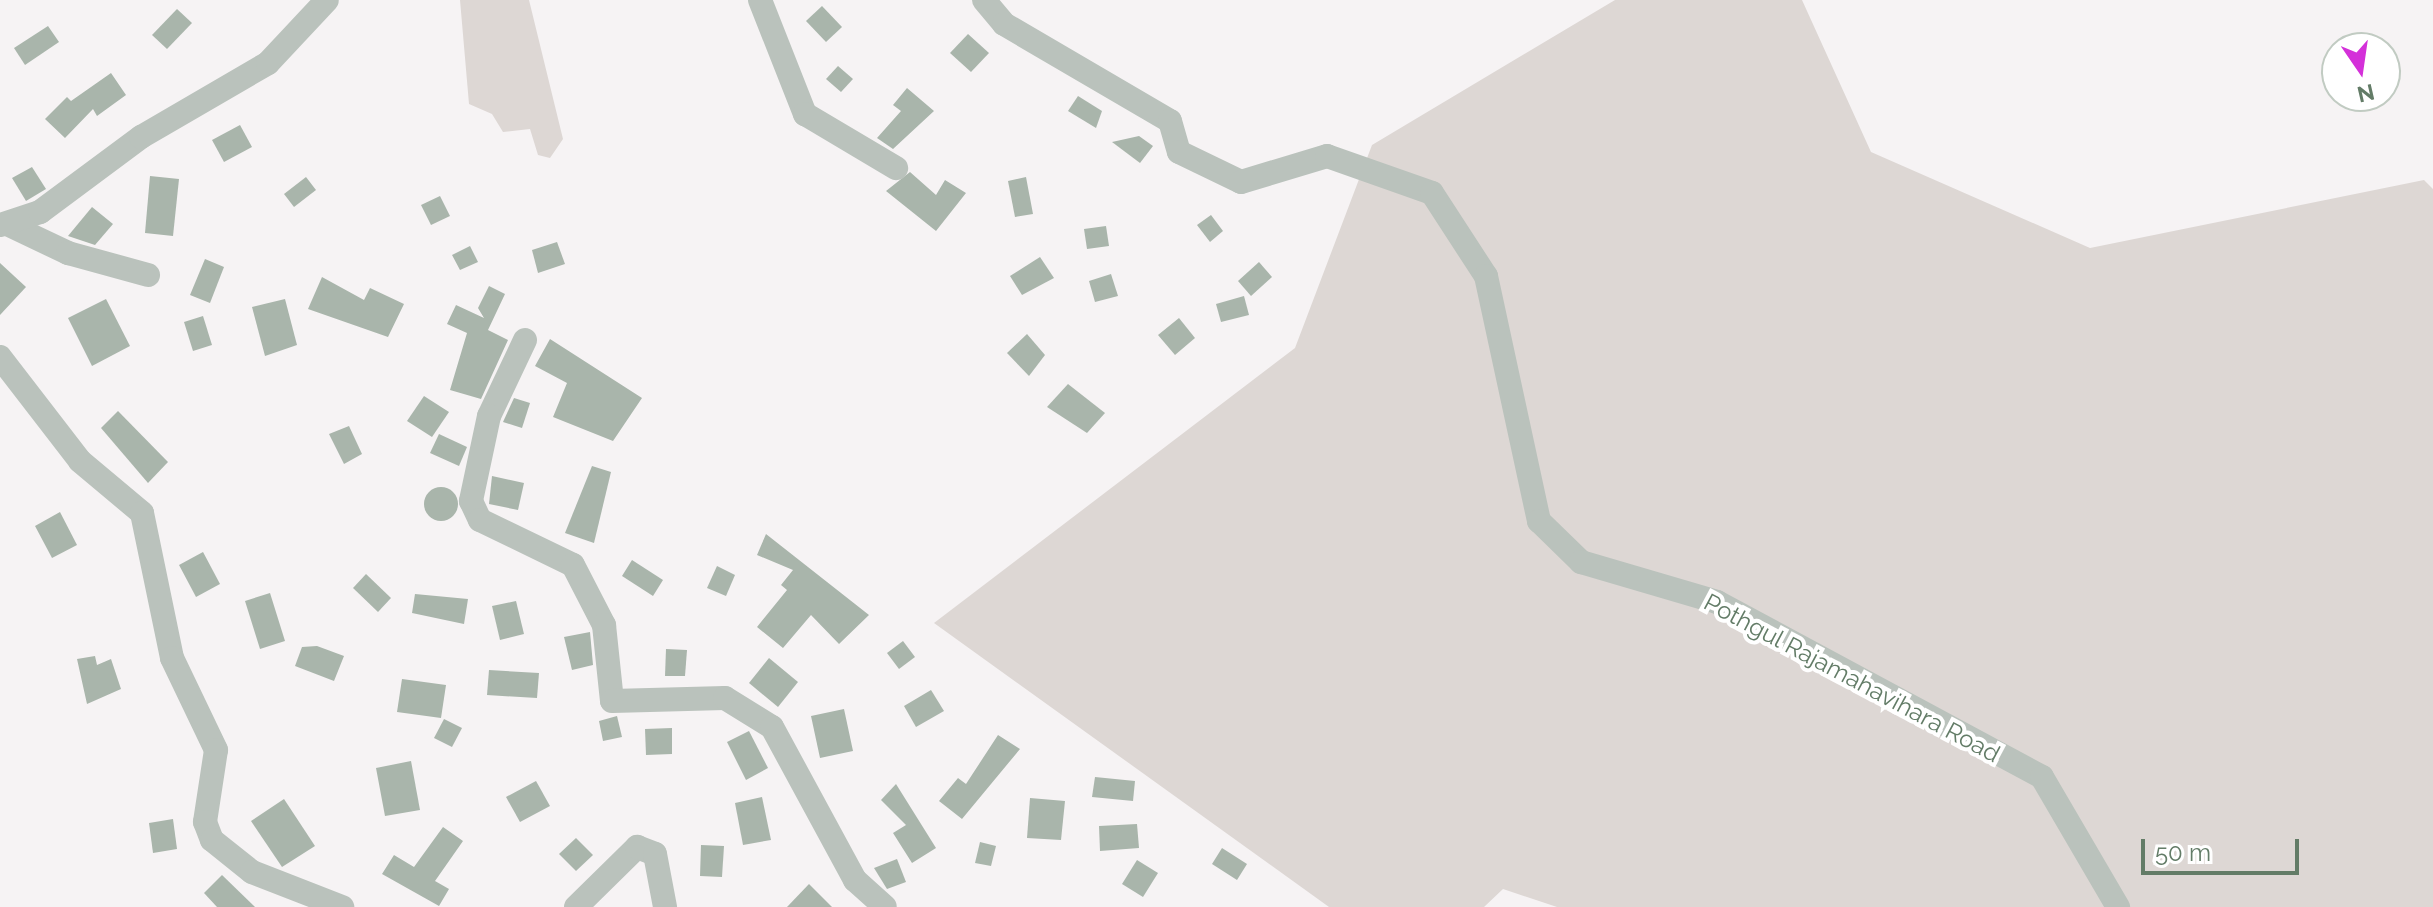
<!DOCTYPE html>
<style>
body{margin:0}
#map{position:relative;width:2433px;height:907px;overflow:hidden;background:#f6f3f4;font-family:Raleway,sans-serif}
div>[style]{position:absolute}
.green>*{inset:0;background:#ddd7d4}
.building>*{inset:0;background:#a9b5ab}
.round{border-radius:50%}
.street>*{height:24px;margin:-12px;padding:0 12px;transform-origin:12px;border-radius:12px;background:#bac2bc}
span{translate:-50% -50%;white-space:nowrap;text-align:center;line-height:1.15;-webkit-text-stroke:8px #fff;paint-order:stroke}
.street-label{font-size:24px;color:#637c67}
.north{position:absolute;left:2321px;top:32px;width:80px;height:80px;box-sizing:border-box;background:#fff;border:2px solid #c1cbc2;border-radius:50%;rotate:167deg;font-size:22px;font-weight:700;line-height:32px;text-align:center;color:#637c67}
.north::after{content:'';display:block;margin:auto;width:28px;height:36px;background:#d430d9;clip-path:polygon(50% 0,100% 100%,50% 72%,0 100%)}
.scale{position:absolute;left:2141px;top:839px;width:158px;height:36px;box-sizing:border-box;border:4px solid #637c67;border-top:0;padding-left:10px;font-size:24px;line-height:28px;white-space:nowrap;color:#637c67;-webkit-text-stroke:6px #fff;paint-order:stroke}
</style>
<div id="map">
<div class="green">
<div style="clip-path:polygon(460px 0,529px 0,563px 139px,550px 158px,538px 155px,530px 129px,503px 132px,492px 114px,469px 104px)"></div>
<div style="clip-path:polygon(1615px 0,1802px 0,1871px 152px,2090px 248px,2424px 180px,2433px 189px,2433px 907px,1557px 907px,1503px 889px,1484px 907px,1329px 907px,934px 623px,1295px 348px,1372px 145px)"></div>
</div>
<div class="building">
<div style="clip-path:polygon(822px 6px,842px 27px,826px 42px,806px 21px)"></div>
<div style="clip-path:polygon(177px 9px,192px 23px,167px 49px,152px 35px)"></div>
<div style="clip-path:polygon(48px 26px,59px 42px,25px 65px,14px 48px)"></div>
<div style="clip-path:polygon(968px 34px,989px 53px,971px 72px,950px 53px)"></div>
<div style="clip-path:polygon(838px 66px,853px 79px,841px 92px,826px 79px)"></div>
<div style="clip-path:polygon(111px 73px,126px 95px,97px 116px,93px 109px,65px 138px,45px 119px,67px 97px,71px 101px)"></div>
<div style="clip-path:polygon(907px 88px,934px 111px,893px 149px,877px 138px,901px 111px,893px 105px)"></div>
<div style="clip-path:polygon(1078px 96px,1102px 111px,1096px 128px,1068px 111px)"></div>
<div style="clip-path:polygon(240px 125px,252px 147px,224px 162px,212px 140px)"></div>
<div style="clip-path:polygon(1139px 136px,1153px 146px,1140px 163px,1112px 142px)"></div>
<div style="clip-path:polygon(32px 167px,46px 189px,26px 201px,12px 178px)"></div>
<div style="clip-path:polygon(910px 172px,936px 195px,945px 180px,966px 193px,936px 231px,886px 191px)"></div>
<div style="clip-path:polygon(150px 176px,179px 179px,173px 236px,145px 233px)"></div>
<div style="clip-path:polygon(306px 177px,316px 190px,294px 207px,284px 194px)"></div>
<div style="clip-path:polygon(1026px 177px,1033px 214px,1015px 217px,1008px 181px)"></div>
<div style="clip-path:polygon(440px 196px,450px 216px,431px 225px,421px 205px)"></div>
<div style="clip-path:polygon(92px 207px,113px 224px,95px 245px,68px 236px)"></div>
<div style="clip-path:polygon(1211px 215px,1223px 231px,1210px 242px,1197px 225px)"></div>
<div style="clip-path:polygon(1106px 226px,1109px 246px,1087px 249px,1084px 229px)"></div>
<div style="clip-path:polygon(557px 242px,565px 264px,538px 273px,532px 250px)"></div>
<div style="clip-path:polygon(470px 246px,478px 262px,460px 270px,452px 255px)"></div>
<div style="clip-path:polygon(1040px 257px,1054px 278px,1022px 295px,1010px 276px)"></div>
<div style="clip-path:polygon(205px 259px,224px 267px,210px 303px,190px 295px)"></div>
<div style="clip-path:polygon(1259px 262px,1272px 277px,1251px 296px,1238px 281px)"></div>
<div style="clip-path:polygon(0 263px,26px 287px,0 315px)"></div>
<div style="clip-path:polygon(1111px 274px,1118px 296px,1095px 302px,1089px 281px)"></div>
<div style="clip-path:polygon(322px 277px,364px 300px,370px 288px,404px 304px,388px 337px,308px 309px)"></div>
<div style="clip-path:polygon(489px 286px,505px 294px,488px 330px,508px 340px,481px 399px,450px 390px,467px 333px,447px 324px,456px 305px,484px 318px,478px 308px)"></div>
<div style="clip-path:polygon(1244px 296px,1249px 315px,1221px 322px,1216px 304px)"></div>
<div style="clip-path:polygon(106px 299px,130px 346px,92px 366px,68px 318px)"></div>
<div style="clip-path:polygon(285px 299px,297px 345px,265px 356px,252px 307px)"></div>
<div style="clip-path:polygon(203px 316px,212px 345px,193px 351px,184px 322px)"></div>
<div style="clip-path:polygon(1179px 318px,1195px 338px,1175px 355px,1158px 335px)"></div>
<div style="clip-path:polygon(1027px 334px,1045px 355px,1029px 376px,1007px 353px)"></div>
<div style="clip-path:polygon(550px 339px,642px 398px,613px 441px,553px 417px,567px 383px,535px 366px)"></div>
<div style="clip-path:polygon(1068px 384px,1105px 413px,1087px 433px,1047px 407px)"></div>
<div style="clip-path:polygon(424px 396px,449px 412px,432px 437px,407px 421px)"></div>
<div style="clip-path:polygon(514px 398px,530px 403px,522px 428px,503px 422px)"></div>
<div style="clip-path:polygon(118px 411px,168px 462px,148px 483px,101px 428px)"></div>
<div style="clip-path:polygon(349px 426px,362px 454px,344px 464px,329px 434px)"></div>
<div style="clip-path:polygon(439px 434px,467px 447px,459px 466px,430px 453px)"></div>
<div style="clip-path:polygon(592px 466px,611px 472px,594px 543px,565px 533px)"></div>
<div style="clip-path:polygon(492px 476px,524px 483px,518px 510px,489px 504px)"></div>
<div class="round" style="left:424px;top:487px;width:34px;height:34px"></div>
<div style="clip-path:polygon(60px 512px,77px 545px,52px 558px,35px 526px)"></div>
<div style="clip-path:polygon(766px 534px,869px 615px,839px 644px,811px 615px,783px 648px,757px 627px,787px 590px,781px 585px,793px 570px,757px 555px)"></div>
<div style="clip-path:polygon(203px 552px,220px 584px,196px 597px,179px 565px)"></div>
<div style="clip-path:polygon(632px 560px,663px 580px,653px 596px,622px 576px)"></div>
<div style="clip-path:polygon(717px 566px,735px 575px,726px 596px,707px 588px)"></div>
<div style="clip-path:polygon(366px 574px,391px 598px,378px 612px,353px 588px)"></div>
<div style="clip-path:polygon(270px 593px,285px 641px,260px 649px,245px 601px)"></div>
<div style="clip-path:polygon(415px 594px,468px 599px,464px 624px,412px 613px)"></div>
<div style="clip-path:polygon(516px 601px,524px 634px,500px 640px,492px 606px)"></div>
<div style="clip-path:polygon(590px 632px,593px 665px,572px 670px,564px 637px)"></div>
<div style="clip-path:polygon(903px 641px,915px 657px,899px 669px,887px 653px)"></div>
<div style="clip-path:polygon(317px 646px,344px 656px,334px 681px,295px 666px,302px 647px)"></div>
<div style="clip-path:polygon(666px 649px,687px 650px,685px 676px,665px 676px)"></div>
<div style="clip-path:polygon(95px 656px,97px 665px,111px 659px,121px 689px,87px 704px,77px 659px)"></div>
<div style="clip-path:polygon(769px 658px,798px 682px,778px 707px,749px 683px)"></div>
<div style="clip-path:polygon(489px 670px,539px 673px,537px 698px,487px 695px)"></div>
<div style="clip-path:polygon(402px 679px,446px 685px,441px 718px,397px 712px)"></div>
<div style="clip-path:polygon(931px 690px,944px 711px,916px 727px,904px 706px)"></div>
<div style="clip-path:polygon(844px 709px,853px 751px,820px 758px,811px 716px)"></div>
<div style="clip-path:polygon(617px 716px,622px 737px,603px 741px,599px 721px)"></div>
<div style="clip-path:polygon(444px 719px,462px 728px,452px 747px,434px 738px)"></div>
<div style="clip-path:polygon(672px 728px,672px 754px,646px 755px,645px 729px)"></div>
<div style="clip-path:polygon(749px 731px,768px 768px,746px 780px,727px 742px)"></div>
<div style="clip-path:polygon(998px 735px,1020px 749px,962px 819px,939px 801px,958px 778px,966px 784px)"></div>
<div style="clip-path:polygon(411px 761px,420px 810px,385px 816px,376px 768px)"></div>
<div style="clip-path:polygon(1095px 777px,1135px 781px,1133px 801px,1092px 797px)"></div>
<div style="clip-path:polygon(536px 781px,550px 806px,520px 822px,506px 797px)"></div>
<div style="clip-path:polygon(896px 784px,936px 848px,912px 863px,893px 833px,906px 825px,881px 800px)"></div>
<div style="clip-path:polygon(762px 797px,771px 840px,743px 845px,735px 803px)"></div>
<div style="clip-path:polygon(1030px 798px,1065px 801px,1061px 840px,1027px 838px)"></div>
<div style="clip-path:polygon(284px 799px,315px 846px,282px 867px,251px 821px)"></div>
<div style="clip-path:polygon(173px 819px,177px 849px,153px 853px,149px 823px)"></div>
<div style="clip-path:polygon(1137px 824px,1139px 848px,1100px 851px,1099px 826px)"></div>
<div style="clip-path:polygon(443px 827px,463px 841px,435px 881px,449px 889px,439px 906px,382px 874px,394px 855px,414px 867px)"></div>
<div style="clip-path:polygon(576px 838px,593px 855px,576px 871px,559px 854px)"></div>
<div style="clip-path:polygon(980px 842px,996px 846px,991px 866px,975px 863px)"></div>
<div style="clip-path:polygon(701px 845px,724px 846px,722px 877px,700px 876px)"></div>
<div style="clip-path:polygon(1222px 848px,1247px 864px,1237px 880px,1212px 864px)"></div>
<div style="clip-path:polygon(897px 859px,906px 882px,887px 889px,874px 868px)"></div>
<div style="clip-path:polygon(1137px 860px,1158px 873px,1143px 897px,1122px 884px)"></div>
<div style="clip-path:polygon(222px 875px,255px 907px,217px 907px,204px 893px)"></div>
<div style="clip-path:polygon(809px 884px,832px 907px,787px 907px)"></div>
</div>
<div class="street">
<div style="left:760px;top:0;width:123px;rotate:68.5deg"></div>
<div style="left:805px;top:114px;width:106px;rotate:30.7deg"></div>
<div style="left:984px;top:0;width:31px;rotate:50deg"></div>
<div style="left:1004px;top:24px;width:192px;rotate:30.3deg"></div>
<div style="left:1170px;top:121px;width:32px;rotate:74deg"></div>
<div style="left:1179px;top:152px;width:69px;rotate:25.8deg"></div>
<div style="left:1241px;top:182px;width:90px;rotate:-16.8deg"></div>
<div style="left:1327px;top:156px;width:111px;rotate:19.4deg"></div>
<div style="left:1432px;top:193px;width:99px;rotate:57deg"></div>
<div style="left:1486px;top:276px;width:251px;rotate:77.8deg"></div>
<div style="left:1539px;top:521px;width:59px;rotate:44.3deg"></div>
<div style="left:1581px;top:562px;width:142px;rotate:16.4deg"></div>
<div style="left:1717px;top:602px;width:369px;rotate:28.3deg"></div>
<div style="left:2042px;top:777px;width:151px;rotate:59.7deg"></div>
<div style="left:7px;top:224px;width:68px;rotate:25.4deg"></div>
<div style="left:68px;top:253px;width:83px;rotate:15.4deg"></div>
<div style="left:0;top:225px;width:42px;rotate:-18deg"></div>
<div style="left:40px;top:212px;width:126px;rotate:-36.6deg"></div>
<div style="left:141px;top:137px;width:147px;rotate:-30.2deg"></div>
<div style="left:268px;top:63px;width:86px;rotate:-46.9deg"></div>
<div style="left:525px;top:340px;width:84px;rotate:115.3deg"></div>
<div style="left:489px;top:416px;width:87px;rotate:102deg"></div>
<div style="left:471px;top:501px;width:21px;rotate:65deg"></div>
<div style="left:480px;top:520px;width:103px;rotate:25.8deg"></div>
<div style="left:573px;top:565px;width:68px;rotate:62.7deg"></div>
<div style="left:604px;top:625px;width:76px;rotate:84deg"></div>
<div style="left:612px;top:701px;width:113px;rotate:-1.5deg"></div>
<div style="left:725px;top:698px;width:55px;rotate:31.7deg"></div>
<div style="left:772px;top:727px;width:174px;rotate:61.5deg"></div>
<div style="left:855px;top:880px;width:40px;rotate:42deg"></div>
<div style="left:0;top:357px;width:131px;rotate:52.4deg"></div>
<div style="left:80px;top:461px;width:81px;rotate:40deg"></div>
<div style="left:142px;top:513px;width:148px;rotate:78.3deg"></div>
<div style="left:172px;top:658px;width:102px;rotate:64.4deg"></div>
<div style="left:216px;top:750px;width:73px;rotate:98.7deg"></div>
<div style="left:205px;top:822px;width:19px;rotate:69deg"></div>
<div style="left:212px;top:840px;width:51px;rotate:38.7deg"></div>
<div style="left:252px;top:872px;width:97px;rotate:21.3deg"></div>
<div style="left:576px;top:907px;width:86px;rotate:-44.5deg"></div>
<div style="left:637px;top:847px;width:19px;rotate:21deg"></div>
<div style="left:655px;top:854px;width:54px;rotate:79.3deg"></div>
</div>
<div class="street-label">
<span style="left:1852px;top:678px;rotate:28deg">Pothgul Rajamahavihara Road</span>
</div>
<div class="north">N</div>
<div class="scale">50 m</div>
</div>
